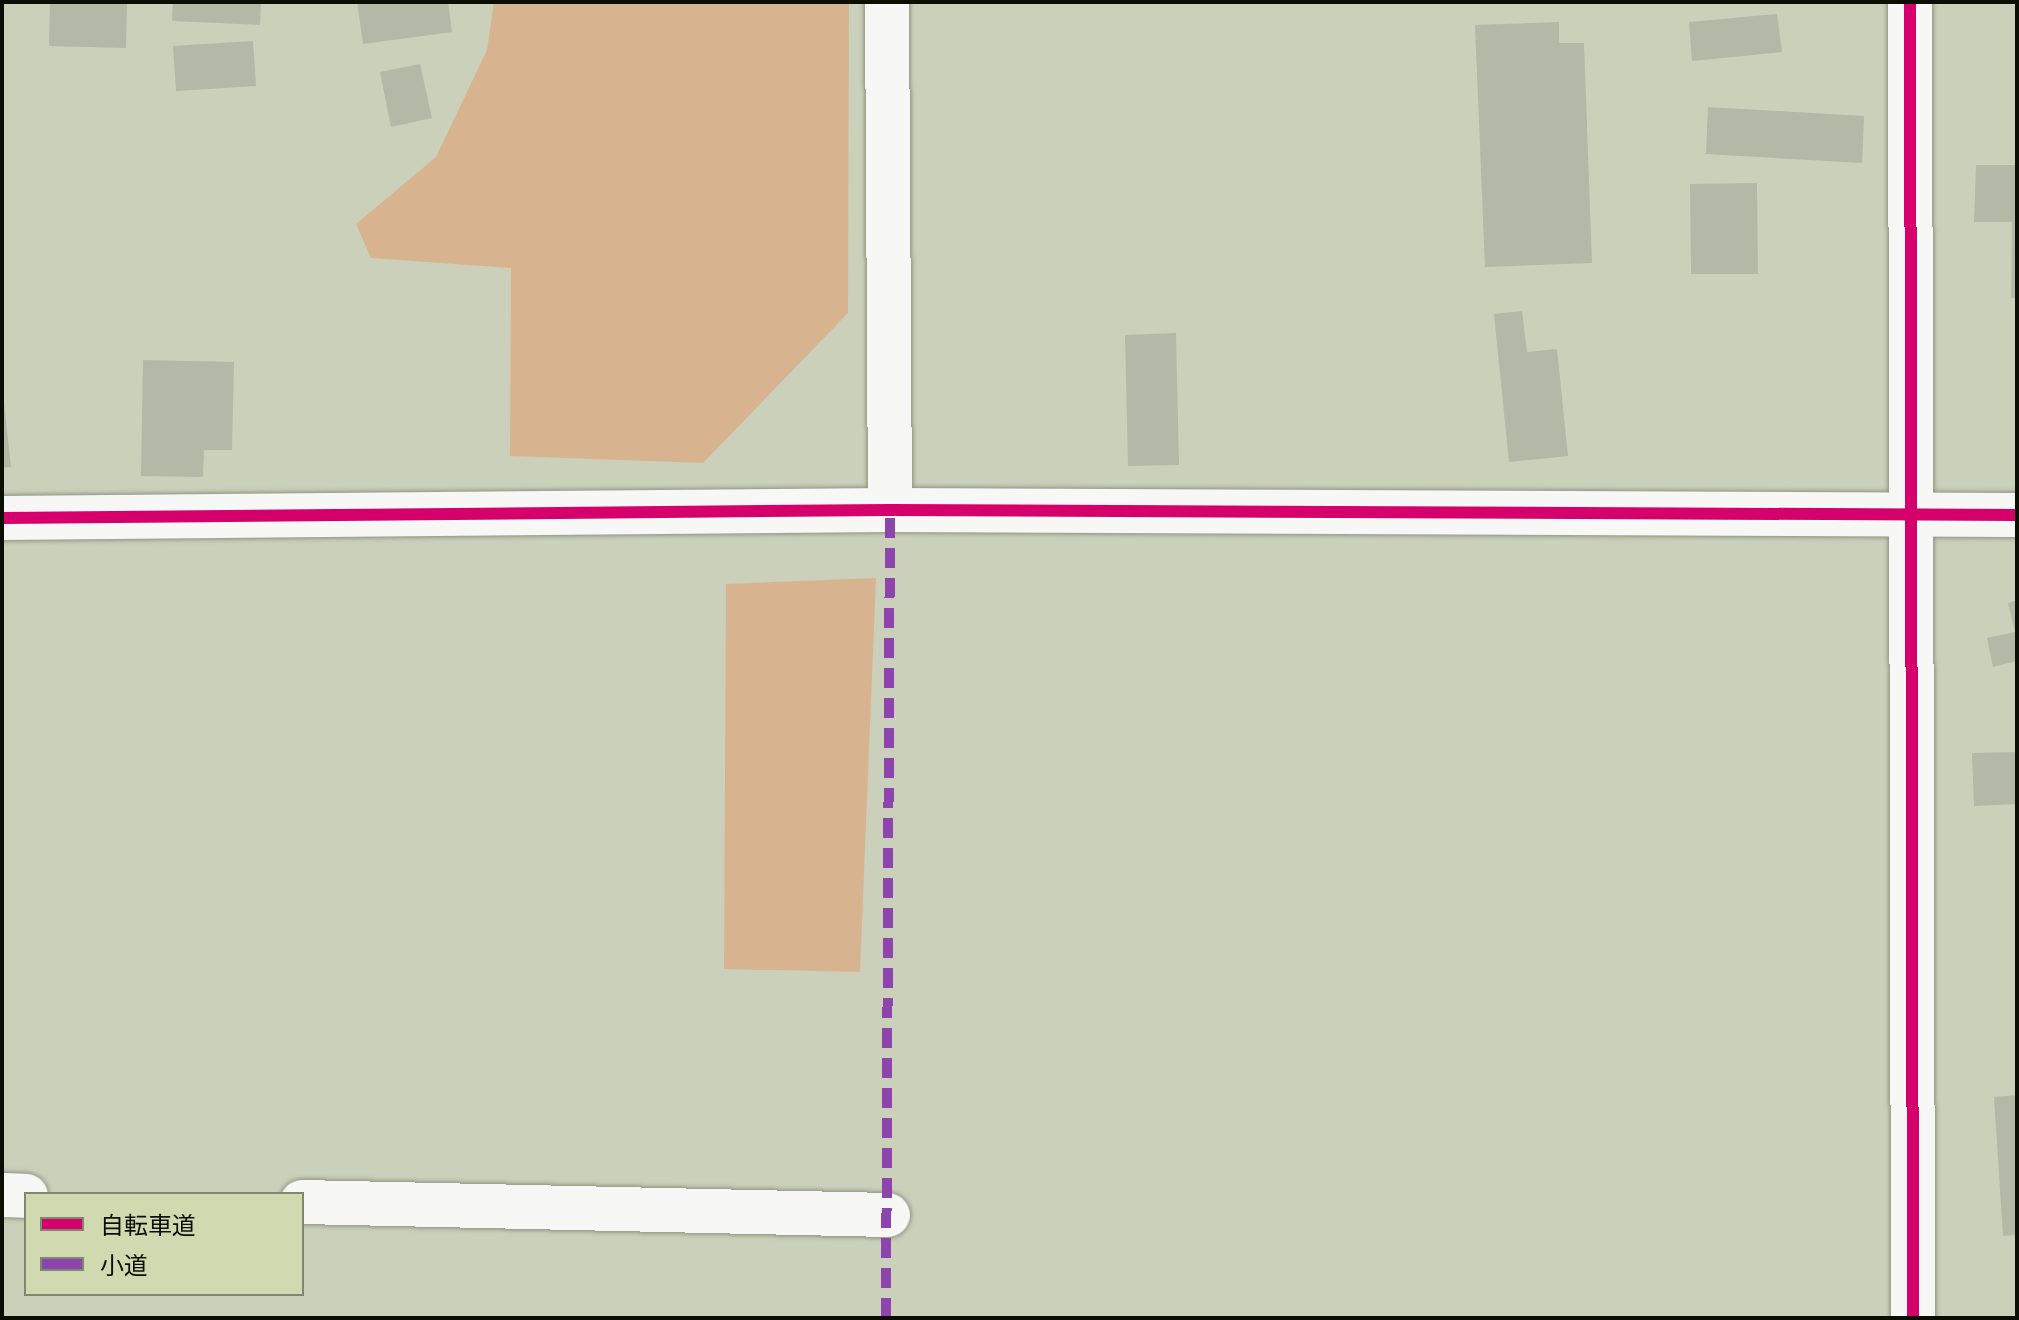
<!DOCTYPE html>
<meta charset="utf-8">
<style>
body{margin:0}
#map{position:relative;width:2019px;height:1320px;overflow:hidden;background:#cbd0ba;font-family:"Nunito Sans","Noto Sans JP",sans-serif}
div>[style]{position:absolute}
.green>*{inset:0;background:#d7b48f}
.building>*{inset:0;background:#b4b8a6}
.roads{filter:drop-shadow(0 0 2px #929584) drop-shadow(0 0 2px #929584)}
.minor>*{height:44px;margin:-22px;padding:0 22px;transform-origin:22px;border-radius:22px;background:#f7f8f5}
.quiet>*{height:10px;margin-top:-5px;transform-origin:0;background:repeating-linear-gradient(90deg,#8e44ad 0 20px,transparent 0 30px)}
.cycleway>*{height:12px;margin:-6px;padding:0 6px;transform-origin:6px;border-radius:6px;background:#d6006c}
span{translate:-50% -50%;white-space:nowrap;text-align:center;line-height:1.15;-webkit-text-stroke:6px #d1d9b1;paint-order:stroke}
.frame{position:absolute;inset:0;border:4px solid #0b0e02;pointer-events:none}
.legend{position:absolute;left:24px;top:1192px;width:280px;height:104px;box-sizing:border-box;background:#d1d9b1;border:2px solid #82886b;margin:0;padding:10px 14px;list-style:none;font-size:24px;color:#0b0e02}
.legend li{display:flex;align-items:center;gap:16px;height:40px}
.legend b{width:40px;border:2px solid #82886b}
</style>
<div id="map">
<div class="green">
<div style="clip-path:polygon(494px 2px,849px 2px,848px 313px,703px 463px,510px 456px,511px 268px,371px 258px,356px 224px,436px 157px,487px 50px)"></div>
<div style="clip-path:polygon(876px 578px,860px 972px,724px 969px,726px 584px)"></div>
</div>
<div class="building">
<div style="clip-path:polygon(50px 2px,127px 2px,126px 48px,49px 46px)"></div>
<div style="clip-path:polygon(173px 2px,261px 2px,260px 25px,172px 21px)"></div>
<div style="clip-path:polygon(357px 2px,448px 2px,452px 32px,363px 44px)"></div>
<div style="clip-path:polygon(1777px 14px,1782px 52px,1692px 61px,1689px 22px)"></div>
<div style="clip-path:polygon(1559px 22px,1559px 43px,1584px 43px,1592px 263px,1485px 267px,1475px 25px)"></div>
<div style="clip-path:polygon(253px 41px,256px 86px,176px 91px,173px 46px)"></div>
<div style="clip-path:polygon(420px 64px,432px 118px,391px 127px,380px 72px)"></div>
<div style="clip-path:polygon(1708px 107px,1864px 116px,1862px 163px,1706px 154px)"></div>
<div style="clip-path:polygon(1976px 165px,2017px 165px,2017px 298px,2011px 298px,2012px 222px,1974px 222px)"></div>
<div style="clip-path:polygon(1757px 183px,1758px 274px,1691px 274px,1690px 184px)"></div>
<div style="clip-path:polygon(1522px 311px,1527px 352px,1557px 349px,1568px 456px,1509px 462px,1494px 314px)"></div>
<div style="clip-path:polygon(1176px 333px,1179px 465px,1128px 466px,1125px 335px)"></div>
<div style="clip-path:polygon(143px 360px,234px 362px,232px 450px,204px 450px,203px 477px,141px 476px)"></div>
<div style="clip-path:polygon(2px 384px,11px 467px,2px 468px)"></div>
<div style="clip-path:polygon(2017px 600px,2017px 661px,1993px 667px,1987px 638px,2015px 632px,2008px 603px)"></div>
<div style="clip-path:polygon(2017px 752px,2017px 804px,1974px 806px,1972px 753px)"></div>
<div style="clip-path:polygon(2017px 1095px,2017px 1235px,2003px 1236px,1994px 1097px)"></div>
</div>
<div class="roads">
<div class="minor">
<div style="left:887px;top:2px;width:508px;rotate:89.66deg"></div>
<div style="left:1910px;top:2px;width:1316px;rotate:89.87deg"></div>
<div style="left:2px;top:518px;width:888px;rotate:-0.52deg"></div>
<div style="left:890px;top:510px;width:1127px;rotate:0.25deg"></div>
<div style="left:2px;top:1195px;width:24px;rotate:2deg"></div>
<div style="left:302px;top:1202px;width:586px;rotate:1.27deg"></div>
</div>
</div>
<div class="quiet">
<div style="left:886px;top:1318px;width:808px;rotate:-89.72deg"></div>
</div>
<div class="cycleway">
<div style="left:1910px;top:2px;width:1316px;rotate:89.87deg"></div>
<div style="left:2px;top:518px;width:888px;rotate:-0.52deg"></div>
<div style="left:890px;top:510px;width:1127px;rotate:0.25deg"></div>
</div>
<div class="frame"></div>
<ul class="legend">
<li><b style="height:10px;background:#d6006c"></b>自転車道</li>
<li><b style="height:10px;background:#8e44ad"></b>小道</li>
</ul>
</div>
